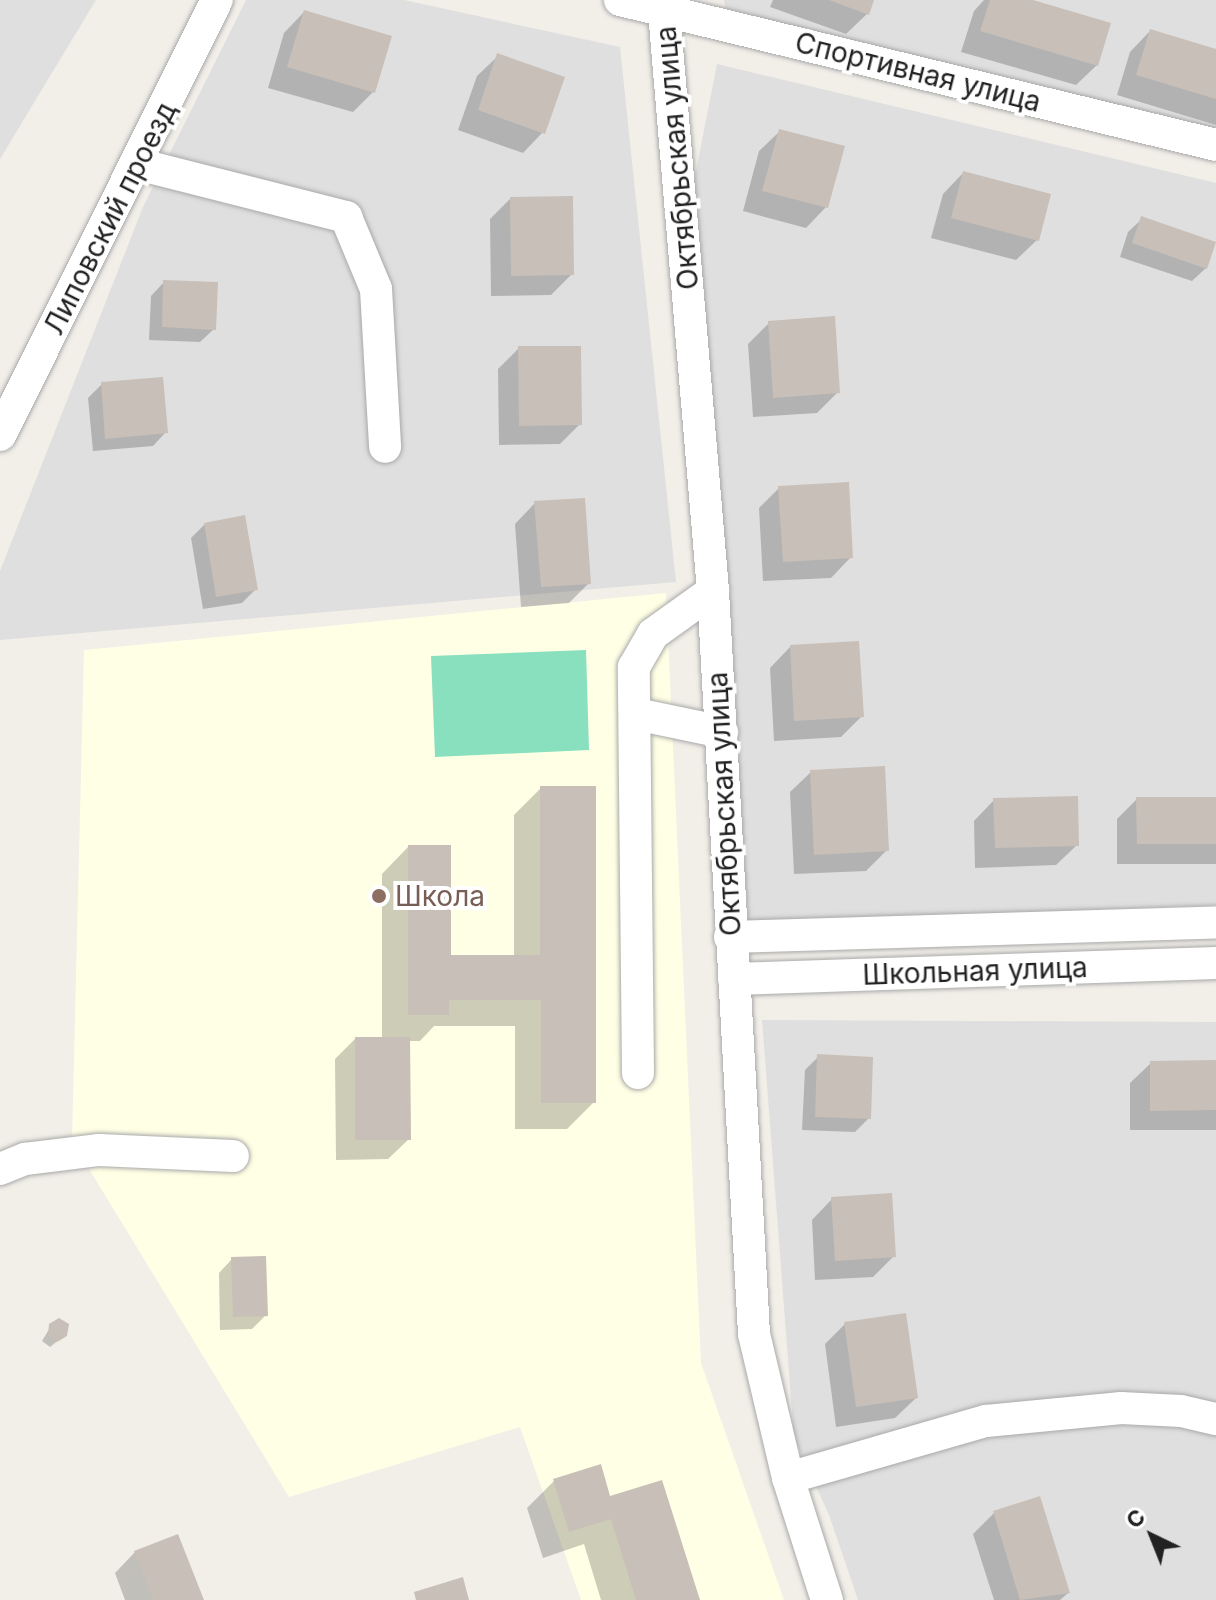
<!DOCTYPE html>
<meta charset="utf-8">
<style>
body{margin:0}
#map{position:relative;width:1216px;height:1600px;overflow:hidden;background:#f2efe9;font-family:Inter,sans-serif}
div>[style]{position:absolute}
.residential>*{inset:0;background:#e0dfdf}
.education>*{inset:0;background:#ffffe5}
.pitch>*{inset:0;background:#88e0be}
.shadow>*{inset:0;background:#0003}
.building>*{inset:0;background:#c7bfb8}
.roads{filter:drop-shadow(0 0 2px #a9a9a9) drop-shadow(0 0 2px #a9a9a9)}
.minor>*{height:32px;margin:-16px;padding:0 16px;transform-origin:16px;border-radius:16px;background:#fff}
.dots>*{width:22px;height:22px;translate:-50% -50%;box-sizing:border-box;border:4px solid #fff;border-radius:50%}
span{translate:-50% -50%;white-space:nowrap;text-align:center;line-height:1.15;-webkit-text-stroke:8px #fff;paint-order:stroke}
.street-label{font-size:28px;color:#222}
.education-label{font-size:28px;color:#785e54}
.left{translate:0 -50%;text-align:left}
.north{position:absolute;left:1112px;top:1496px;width:80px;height:80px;-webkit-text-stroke:6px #fff;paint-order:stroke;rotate:317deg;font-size:22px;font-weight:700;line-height:32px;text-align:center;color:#222}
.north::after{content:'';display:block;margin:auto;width:28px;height:36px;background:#222;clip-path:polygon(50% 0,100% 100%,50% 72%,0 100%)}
</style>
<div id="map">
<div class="residential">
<div style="clip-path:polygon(0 0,96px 0,0 159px)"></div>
<div style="clip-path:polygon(246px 0,404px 0,620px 47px,676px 582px,0 640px,0 571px,143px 207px)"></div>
<div style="clip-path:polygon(724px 0,1216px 0,1216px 133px,726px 12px)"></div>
<div style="clip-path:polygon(717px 64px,1216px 183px,1216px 905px,749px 923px,685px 227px)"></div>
<div style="clip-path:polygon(762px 1020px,1216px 1022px,1216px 1600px,858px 1600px,829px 1515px,794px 1438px)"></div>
</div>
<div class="education">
<div style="clip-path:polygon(666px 593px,701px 1363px,784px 1600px,581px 1600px,520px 1427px,289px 1497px,72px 1141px,84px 650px)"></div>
</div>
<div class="pitch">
<div style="clip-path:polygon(586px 650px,589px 750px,435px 757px,431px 656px)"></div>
</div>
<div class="shadow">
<div style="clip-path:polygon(773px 0,872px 0,867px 14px,846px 34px,770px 7px)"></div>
<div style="clip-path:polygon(984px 0,1026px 0,1097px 65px,1076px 85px,961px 52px,974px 11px)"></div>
<div style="clip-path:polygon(304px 12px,373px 92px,353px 112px,268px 88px,284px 33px)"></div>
<div style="clip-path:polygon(1150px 31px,1216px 51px,1216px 125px,1117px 95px,1130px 52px)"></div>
<div style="clip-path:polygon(498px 56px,543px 132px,523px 153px,458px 130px,477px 76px)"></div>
<div style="clip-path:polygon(780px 131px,826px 207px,806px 228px,743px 211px,759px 151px)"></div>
<div style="clip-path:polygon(963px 173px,1037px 240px,1016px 260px,931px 238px,943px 194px)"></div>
<div style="clip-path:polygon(510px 199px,572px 274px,551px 295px,491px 296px,490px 219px)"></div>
<div style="clip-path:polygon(1142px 219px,1206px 268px,1192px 281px,1120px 257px,1128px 232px)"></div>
<div style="clip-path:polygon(164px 282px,214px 329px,200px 342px,149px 340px,151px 296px)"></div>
<div style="clip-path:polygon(769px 323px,838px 392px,817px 413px,753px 417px,748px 344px)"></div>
<div style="clip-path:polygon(519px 348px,580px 424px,560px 444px,499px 445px,498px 369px)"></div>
<div style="clip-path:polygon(102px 384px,166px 432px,153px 446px,93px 451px,88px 398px)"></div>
<div style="clip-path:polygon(779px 488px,851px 557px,831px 578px,763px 581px,759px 508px)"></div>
<div style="clip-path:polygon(535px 503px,589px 583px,569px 603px,521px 607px,515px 524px)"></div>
<div style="clip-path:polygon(205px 524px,256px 589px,242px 603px,203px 609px,191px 538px)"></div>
<div style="clip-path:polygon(790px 647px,862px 716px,841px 737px,774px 741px,770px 668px)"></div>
<div style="clip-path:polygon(811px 772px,887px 850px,866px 871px,794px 874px,790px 792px)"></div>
<div style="clip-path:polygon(541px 788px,594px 1102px,567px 1129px,515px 1129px,515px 1026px,434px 1026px,420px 1041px,408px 1041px,409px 1139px,388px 1159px,336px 1160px,335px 1059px,355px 1039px,382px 1039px,382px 874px,408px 847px,449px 957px,514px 957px,514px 815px)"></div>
<div style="clip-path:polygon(1137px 799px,1216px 799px,1216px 864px,1117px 864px,1117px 819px)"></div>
<div style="clip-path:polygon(994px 800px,1077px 845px,1056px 865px,975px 868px,974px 821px)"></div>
<div style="clip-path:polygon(818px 1057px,869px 1118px,855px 1132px,802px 1130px,805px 1070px)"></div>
<div style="clip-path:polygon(1216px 1062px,1216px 1130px,1130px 1130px,1130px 1083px,1151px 1063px)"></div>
<div style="clip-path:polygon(832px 1199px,894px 1256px,873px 1277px,815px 1280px,812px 1220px)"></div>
<div style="clip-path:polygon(232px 1259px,266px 1315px,252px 1329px,220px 1330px,219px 1273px)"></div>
<div style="clip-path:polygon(845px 1324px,916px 1398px,895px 1418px,836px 1427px,825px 1344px)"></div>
<div style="clip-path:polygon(51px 1326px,65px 1335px,50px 1347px,42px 1341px)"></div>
<div style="clip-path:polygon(554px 1481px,609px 1498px,698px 1600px,601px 1600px,584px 1544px,543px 1558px,527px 1508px)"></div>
<div style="clip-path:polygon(994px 1513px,1068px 1593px,1060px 1600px,994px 1600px,973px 1534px)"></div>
<div style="clip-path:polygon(135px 1552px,201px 1600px,125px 1600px,115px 1573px)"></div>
</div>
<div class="building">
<div style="clip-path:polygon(829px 0,874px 0,869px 15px)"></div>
<div style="clip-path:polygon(990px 0,1033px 0,1111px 23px,1098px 66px,980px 31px)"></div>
<div style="clip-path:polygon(304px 10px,392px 36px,375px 93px,287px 67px)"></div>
<div style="clip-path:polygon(1150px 29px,1216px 49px,1216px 99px,1136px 75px)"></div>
<div style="clip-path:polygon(497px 53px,565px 77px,545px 134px,478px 110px)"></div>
<div style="clip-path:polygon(779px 129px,845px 146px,828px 208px,762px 191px)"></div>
<div style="clip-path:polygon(963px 171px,1051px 194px,1039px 241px,951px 218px)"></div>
<div style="clip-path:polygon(573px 196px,574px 275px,511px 276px,510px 197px)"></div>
<div style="clip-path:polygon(1141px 216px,1216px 242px,1207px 269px,1132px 243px)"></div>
<div style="clip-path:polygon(163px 280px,218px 282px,216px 330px,162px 327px)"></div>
<div style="clip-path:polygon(835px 316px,840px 393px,773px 398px,768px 321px)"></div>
<div style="clip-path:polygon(518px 346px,581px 346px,582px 425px,519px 426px)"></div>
<div style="clip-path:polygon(163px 377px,168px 433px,105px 439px,101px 382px)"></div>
<div style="clip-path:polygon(849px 482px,853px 558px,783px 562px,778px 486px)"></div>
<div style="clip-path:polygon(585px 498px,591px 584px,541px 587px,534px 501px)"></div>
<div style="clip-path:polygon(245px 515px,258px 590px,216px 597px,204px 523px)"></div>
<div style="clip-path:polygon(859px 641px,864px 717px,794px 721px,790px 645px)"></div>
<div style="clip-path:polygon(885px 766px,889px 851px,814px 855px,810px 770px)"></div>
<div style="clip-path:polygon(540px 786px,596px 786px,596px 1103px,541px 1103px,541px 1000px,449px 1000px,449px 1015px,408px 1015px,408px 845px,451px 845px,451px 955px,540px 955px)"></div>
<div style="clip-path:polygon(1078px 796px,1079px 846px,995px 848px,993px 798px)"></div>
<div style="clip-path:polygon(1136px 797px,1216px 797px,1216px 844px,1137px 844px)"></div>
<div style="clip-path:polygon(355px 1037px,410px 1037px,411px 1140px,355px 1140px)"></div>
<div style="clip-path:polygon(817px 1054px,873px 1057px,871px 1119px,815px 1117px)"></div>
<div style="clip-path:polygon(1216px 1060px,1216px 1110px,1150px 1111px,1150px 1061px)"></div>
<div style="clip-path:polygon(892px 1193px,896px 1257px,835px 1261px,831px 1197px)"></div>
<div style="clip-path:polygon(266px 1256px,268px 1316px,233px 1317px,231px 1257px)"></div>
<div style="clip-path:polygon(906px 1313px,918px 1398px,856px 1407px,844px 1322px)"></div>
<div style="clip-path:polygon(59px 1318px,69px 1324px,67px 1336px,57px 1342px,48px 1335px,49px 1324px)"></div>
<div style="clip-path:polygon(601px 1464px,610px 1496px,662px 1480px,700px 1600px,636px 1600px,611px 1519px,569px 1532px,553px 1479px)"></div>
<div style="clip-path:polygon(1040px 1496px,1070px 1593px,1020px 1600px,993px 1511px)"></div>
<div style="clip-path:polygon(178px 1534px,204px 1600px,153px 1600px,134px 1551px)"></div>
<div style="clip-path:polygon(463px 1577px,469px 1600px,416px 1600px,414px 1592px)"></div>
</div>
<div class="roads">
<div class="minor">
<div style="left:620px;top:0;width:613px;rotate:13.67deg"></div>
<div style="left:663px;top:0;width:593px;rotate:85.16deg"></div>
<div style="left:713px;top:591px;width:744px;rotate:86.84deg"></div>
<div style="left:754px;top:1334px;width:148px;rotate:76.7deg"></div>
<div style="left:788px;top:1478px;width:128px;rotate:72.3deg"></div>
<div style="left:137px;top:164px;width:216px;rotate:14.2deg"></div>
<div style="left:346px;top:217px;width:78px;rotate:67.4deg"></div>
<div style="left:376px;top:289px;width:158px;rotate:86.7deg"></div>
<div style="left:0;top:435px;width:486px;rotate:-63.5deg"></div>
<div style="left:636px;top:714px;width:88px;rotate:11.8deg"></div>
<div style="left:730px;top:937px;width:486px;rotate:-1.7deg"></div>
<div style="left:734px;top:979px;width:482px;rotate:-1.9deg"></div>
<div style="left:638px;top:1073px;width:406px;rotate:-90.6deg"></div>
<div style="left:634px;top:667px;width:38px;rotate:-60deg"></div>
<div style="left:653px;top:634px;width:74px;rotate:-35.6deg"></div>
<div style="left:0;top:1169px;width:27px;rotate:-22deg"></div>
<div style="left:25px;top:1159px;width:75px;rotate:-6.9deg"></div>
<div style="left:99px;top:1150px;width:134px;rotate:2.6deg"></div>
<div style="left:788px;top:1478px;width:206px;rotate:-16.1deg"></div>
<div style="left:986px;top:1421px;width:136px;rotate:-5.5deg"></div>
<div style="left:1121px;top:1408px;width:60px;rotate:2.9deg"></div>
<div style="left:1181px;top:1411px;width:36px;rotate:13deg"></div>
</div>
</div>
<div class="dots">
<div style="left:379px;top:896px;background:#8d6e63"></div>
</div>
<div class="street-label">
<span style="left:918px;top:72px;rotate:14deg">Спортивная улица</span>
<span style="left:677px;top:158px;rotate:-95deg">Октябрьская улица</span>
<span style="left:110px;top:218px;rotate:-63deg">Липовский проезд</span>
<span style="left:724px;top:804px;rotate:-93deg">Октябрьская улица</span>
<span style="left:975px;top:971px;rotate:-2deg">Школьная улица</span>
</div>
<div class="education-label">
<span class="left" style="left:395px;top:896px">Школа</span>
</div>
<div class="north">С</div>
</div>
